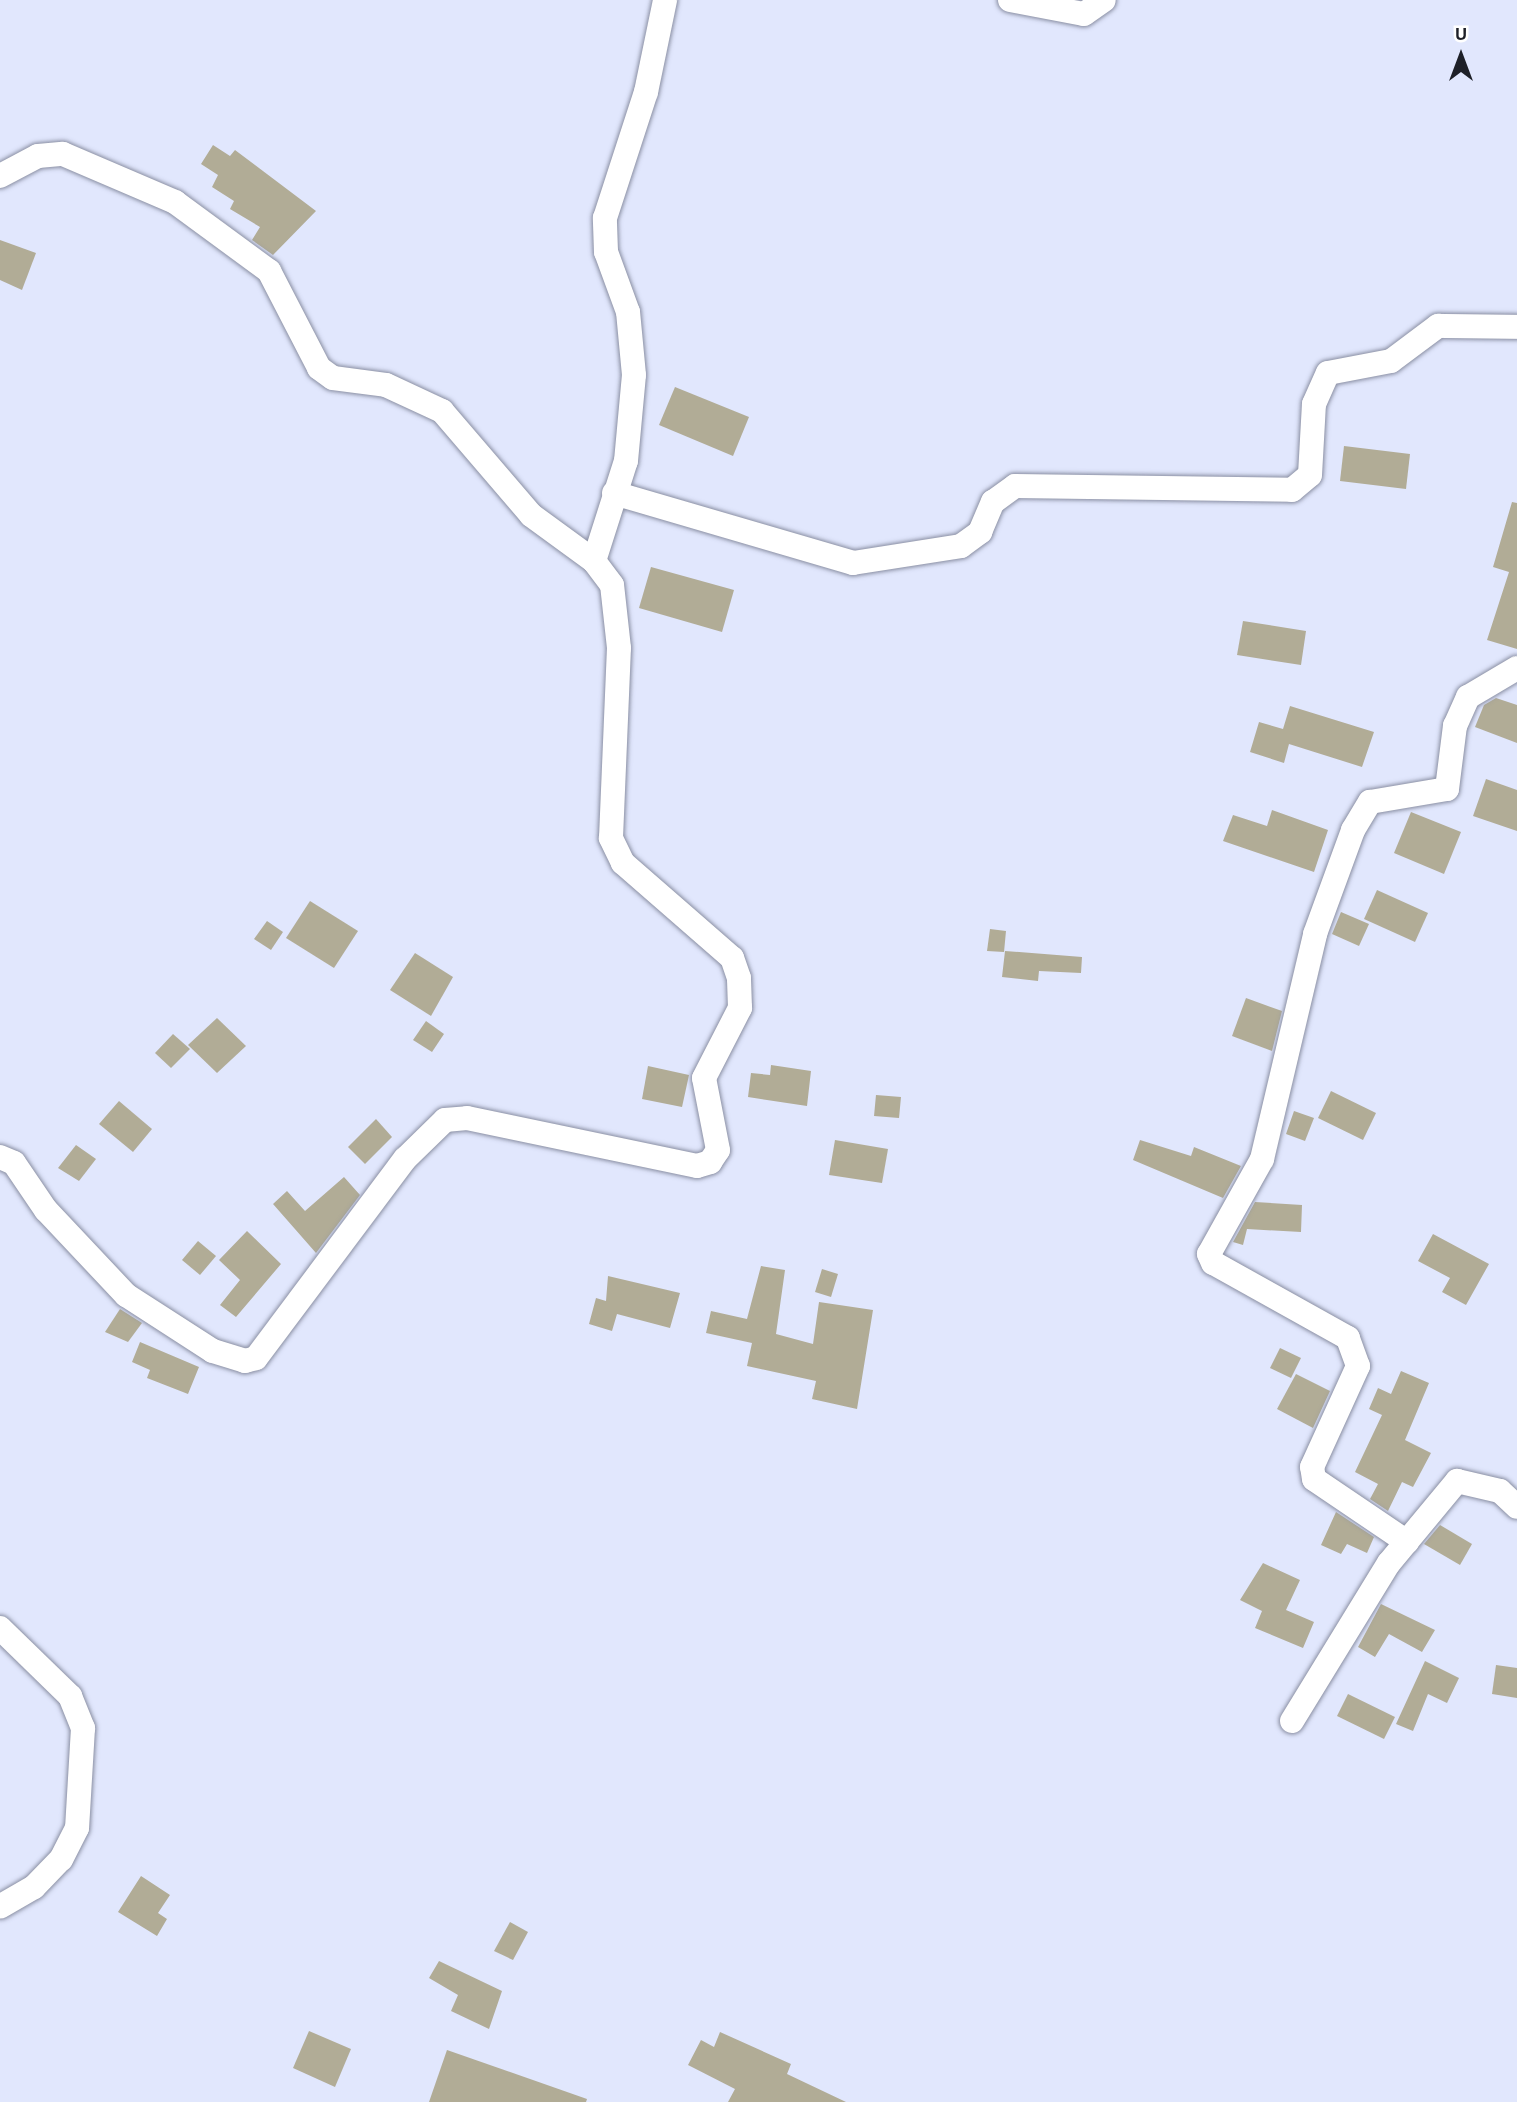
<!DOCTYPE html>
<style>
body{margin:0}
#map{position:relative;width:1517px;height:2102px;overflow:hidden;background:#e1e7fd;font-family:"Alegreya Sans",sans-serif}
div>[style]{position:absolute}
.building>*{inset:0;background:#b1ac96}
.roads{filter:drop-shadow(0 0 2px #8a8fa3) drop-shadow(0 0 2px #8a8fa3)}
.minor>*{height:24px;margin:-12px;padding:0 12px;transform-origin:12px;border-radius:12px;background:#fff}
span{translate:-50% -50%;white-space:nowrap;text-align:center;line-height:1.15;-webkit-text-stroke:5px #fff;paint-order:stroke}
.north{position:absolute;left:1426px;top:21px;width:70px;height:70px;-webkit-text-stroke:5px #fff;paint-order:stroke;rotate:0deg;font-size:19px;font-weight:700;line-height:28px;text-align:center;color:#1e2028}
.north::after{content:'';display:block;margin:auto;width:24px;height:32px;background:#1e2028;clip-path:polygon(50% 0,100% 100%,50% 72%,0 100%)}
</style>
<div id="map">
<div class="building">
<div style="clip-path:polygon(213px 145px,230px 156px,235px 150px,316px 211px,273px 255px,252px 240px,260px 227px,230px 209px,234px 201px,212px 187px,218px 175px,201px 164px)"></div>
<div style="clip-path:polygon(0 240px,36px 253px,22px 290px,0 280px)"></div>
<div style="clip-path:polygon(675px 387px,749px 417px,733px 456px,659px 425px)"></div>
<div style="clip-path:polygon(1344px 446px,1410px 454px,1406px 489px,1340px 481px)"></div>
<div style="clip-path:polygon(1512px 502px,1517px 503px,1517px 649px,1487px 640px,1509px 572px,1493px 567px)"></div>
<div style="clip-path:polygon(651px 567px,734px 590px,722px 632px,639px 608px)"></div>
<div style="clip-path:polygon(1243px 621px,1306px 631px,1301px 665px,1237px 655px)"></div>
<div style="clip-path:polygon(1496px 698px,1517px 705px,1517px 743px,1475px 727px,1484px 705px)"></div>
<div style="clip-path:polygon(1290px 706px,1374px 732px,1362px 767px,1289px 744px,1284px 763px,1250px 752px,1259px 722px,1283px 729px)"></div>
<div style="clip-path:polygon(1486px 779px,1517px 790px,1517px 831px,1473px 816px)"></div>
<div style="clip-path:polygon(1272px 810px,1328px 830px,1314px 872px,1223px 841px,1233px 815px,1267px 826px)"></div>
<div style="clip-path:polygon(1411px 812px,1461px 832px,1444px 874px,1394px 853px)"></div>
<div style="clip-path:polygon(1377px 890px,1428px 913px,1415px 942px,1364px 919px)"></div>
<div style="clip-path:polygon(310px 901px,358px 931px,334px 968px,286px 938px)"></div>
<div style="clip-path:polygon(1341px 912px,1369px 924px,1359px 946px,1332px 934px)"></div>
<div style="clip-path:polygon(267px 921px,283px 932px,271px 950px,254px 939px)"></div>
<div style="clip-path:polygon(990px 929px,1006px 931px,1004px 952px,987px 951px)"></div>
<div style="clip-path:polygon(1005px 951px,1082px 957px,1081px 973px,1039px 971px,1038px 981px,1002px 977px)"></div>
<div style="clip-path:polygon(415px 953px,453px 977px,431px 1016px,390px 990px)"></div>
<div style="clip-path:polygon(1246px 998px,1282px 1011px,1272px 1051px,1232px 1036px)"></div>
<div style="clip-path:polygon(217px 1018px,246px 1046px,217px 1073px,188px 1045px)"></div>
<div style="clip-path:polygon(426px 1021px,444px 1034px,432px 1052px,413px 1040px)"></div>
<div style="clip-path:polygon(173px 1034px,190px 1049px,171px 1068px,155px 1053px)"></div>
<div style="clip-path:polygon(771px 1065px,811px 1071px,807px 1106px,748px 1097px,751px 1073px,770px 1075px)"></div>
<div style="clip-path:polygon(648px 1066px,689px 1075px,682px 1107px,642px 1099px)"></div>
<div style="clip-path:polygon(1331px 1091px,1376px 1113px,1363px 1140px,1318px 1118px)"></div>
<div style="clip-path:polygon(876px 1095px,901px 1097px,899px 1118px,874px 1116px)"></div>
<div style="clip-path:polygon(119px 1101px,152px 1129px,133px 1152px,99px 1124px)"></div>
<div style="clip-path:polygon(1294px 1111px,1314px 1118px,1305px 1141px,1286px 1134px)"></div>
<div style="clip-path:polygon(376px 1119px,392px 1137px,365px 1164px,348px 1147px)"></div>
<div style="clip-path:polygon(835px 1140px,888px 1149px,882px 1183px,829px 1175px)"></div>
<div style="clip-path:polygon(1140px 1140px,1191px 1156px,1194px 1147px,1241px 1166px,1223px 1198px,1133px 1160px)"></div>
<div style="clip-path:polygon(76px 1145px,96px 1159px,79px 1181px,58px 1168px)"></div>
<div style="clip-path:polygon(344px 1177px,360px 1195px,316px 1253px,273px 1204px,287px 1191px,305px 1211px)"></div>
<div style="clip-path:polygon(1255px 1202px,1302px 1205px,1301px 1232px,1247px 1229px,1243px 1245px,1233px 1242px)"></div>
<div style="clip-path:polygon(247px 1231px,281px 1264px,236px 1317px,220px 1305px,240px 1280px,219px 1260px)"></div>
<div style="clip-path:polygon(1433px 1234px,1489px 1264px,1466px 1305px,1442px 1292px,1450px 1278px,1418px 1261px)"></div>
<div style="clip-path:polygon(198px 1241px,216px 1256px,200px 1275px,182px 1260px)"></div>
<div style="clip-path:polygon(761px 1266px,785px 1270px,776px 1334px,813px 1344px,819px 1302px,873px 1310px,857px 1409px,812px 1399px,816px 1381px,747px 1366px,752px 1343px,706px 1333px,711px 1311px,747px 1319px)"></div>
<div style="clip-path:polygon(822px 1269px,838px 1274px,831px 1297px,815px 1292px)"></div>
<div style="clip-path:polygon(608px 1276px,680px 1293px,670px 1328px,617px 1314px,612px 1331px,589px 1324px,596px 1298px,606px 1301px)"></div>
<div style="clip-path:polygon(120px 1309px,142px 1323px,128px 1342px,105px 1332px)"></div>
<div style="clip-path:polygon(140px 1342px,199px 1367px,188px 1394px,147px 1378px,150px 1370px,132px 1362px)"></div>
<div style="clip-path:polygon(1280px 1348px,1301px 1358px,1291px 1378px,1270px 1368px)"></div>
<div style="clip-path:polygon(1401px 1371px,1429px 1383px,1405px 1440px,1431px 1453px,1413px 1487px,1402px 1482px,1388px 1511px,1370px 1499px,1378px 1484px,1355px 1472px,1382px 1415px,1369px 1409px,1378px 1388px,1391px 1394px)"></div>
<div style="clip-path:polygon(1296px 1374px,1330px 1391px,1313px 1428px,1277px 1409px)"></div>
<div style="clip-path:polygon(1336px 1512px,1374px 1537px,1367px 1553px,1347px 1544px,1341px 1554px,1321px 1545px)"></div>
<div style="clip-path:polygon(1440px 1525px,1472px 1544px,1460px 1565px,1424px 1544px)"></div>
<div style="clip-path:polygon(1263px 1563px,1300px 1580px,1286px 1610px,1314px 1622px,1303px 1648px,1255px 1628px,1262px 1611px,1240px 1600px)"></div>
<div style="clip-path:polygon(1381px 1604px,1435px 1630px,1422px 1652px,1389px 1634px,1375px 1657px,1358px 1647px)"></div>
<div style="clip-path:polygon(1425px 1661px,1459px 1678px,1447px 1703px,1428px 1694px,1413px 1731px,1396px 1724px)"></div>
<div style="clip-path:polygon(1496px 1665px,1517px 1668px,1517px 1698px,1492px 1694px)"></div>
<div style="clip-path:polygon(1348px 1694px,1395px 1717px,1384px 1739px,1337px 1716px)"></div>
<div style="clip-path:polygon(141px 1876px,170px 1895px,158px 1913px,167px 1919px,157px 1936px,118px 1912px)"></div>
<div style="clip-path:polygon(510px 1922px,528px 1932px,513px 1960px,494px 1951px)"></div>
<div style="clip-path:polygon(439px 1961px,502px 1991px,489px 2029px,451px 2011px,458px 1995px,429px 1978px)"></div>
<div style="clip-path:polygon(309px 2031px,351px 2049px,335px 2087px,293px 2068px)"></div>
<div style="clip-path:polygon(720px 2032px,791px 2064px,787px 2074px,846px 2102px,728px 2102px,735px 2089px,688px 2065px,701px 2040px,714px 2047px)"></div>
<div style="clip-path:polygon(447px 2050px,587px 2099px,586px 2102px,429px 2102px)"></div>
</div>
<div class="roads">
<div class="minor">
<div style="left:1010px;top:0;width:75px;rotate:10.7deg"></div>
<div style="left:1084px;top:14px;width:24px;rotate:-35deg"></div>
<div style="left:0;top:176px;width:43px;rotate:-27.8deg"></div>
<div style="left:38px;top:156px;width:25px;rotate:-5deg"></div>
<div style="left:63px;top:154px;width:122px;rotate:23.2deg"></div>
<div style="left:175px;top:202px;width:117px;rotate:36.3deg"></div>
<div style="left:269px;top:271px;width:109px;rotate:62.7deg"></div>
<div style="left:319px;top:368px;width:17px;rotate:36deg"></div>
<div style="left:333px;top:378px;width:53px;rotate:7.5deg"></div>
<div style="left:386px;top:385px;width:62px;rotate:24.9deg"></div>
<div style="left:442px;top:411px;width:137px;rotate:49.4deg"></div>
<div style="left:531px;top:515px;width:78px;rotate:36.1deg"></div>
<div style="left:614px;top:493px;width:249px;rotate:16.3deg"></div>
<div style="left:853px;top:563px;width:109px;rotate:-8.9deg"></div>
<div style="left:961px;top:546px;width:24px;rotate:-36deg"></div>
<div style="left:980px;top:532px;width:33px;rotate:-67deg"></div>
<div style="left:993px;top:502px;width:27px;rotate:-36deg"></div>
<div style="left:1015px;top:486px;width:277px;rotate:0.8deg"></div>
<div style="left:1292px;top:490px;width:23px;rotate:-40deg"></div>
<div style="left:1310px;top:475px;width:71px;rotate:-86.8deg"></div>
<div style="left:1314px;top:404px;width:34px;rotate:-66deg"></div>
<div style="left:1328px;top:373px;width:64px;rotate:-10.8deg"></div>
<div style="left:1391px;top:361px;width:59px;rotate:-36.7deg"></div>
<div style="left:1438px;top:326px;width:79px;rotate:0.7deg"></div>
<div style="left:0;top:1157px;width:15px;rotate:23deg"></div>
<div style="left:14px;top:1163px;width:57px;rotate:55.8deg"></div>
<div style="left:46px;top:1210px;width:117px;rotate:46.7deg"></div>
<div style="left:126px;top:1295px;width:103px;rotate:32.8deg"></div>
<div style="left:213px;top:1351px;width:34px;rotate:17deg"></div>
<div style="left:245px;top:1361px;width:11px;rotate:-15deg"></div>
<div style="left:256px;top:1358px;width:249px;rotate:-53.2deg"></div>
<div style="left:405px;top:1159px;width:56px;rotate:-44.3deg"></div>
<div style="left:445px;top:1120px;width:22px;rotate:-5deg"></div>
<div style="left:467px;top:1118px;width:235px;rotate:11.8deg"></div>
<div style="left:697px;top:1166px;width:14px;rotate:-17deg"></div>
<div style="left:710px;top:1162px;width:14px;rotate:-56deg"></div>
<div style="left:718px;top:1150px;width:73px;rotate:-101deg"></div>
<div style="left:704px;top:1078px;width:79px;rotate:-62.8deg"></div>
<div style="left:740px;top:1008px;width:30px;rotate:-92deg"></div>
<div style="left:739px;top:978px;width:21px;rotate:-109deg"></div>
<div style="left:732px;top:958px;width:145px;rotate:-138.9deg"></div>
<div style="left:623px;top:863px;width:28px;rotate:-116deg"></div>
<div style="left:611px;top:838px;width:190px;rotate:-87.6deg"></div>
<div style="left:619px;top:648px;width:63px;rotate:-96.3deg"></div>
<div style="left:612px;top:585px;width:30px;rotate:-127deg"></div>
<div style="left:594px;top:561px;width:105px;rotate:-72.3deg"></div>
<div style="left:626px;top:461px;width:86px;rotate:-84.7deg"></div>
<div style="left:634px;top:375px;width:63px;rotate:-95.4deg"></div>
<div style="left:628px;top:312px;width:64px;rotate:-110.1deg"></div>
<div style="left:606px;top:252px;width:34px;rotate:-92deg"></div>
<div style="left:605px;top:218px;width:133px;rotate:-72deg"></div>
<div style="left:646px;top:92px;width:94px;rotate:-78.3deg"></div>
<div style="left:1407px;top:1542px;width:112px;rotate:-145.9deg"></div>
<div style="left:1314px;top:1479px;width:12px;rotate:-99deg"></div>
<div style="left:1312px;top:1467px;width:111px;rotate:-65.5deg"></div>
<div style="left:1358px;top:1366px;width:30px;rotate:-110deg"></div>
<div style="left:1348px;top:1338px;width:154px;rotate:-150.9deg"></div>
<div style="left:1213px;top:1263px;width:10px;rotate:-114deg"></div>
<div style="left:1209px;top:1254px;width:109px;rotate:-60.8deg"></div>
<div style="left:1262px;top:1159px;width:231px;rotate:-76.7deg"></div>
<div style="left:1315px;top:934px;width:111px;rotate:-69.9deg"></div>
<div style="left:1353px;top:830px;width:33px;rotate:-59deg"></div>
<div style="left:1370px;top:802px;width:78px;rotate:-9.6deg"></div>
<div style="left:1447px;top:789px;width:64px;rotate:-82.8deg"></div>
<div style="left:1455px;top:726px;width:32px;rotate:-66deg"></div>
<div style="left:1468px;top:697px;width:57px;rotate:-30.6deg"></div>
<div style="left:0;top:1628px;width:98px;rotate:44.2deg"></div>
<div style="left:70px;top:1696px;width:35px;rotate:68deg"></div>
<div style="left:83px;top:1728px;width:100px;rotate:93.4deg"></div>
<div style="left:77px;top:1828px;width:35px;rotate:117deg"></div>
<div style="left:61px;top:1859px;width:39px;rotate:134deg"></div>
<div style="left:34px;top:1887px;width:39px;rotate:150deg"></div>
<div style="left:1292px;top:1721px;width:185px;rotate:-58.5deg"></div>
<div style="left:1389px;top:1563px;width:107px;rotate:-50.3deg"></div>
<div style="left:1457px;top:1481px;width:44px;rotate:13.1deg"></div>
<div style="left:1500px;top:1491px;width:23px;rotate:43deg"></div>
</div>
</div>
<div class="north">U</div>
</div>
